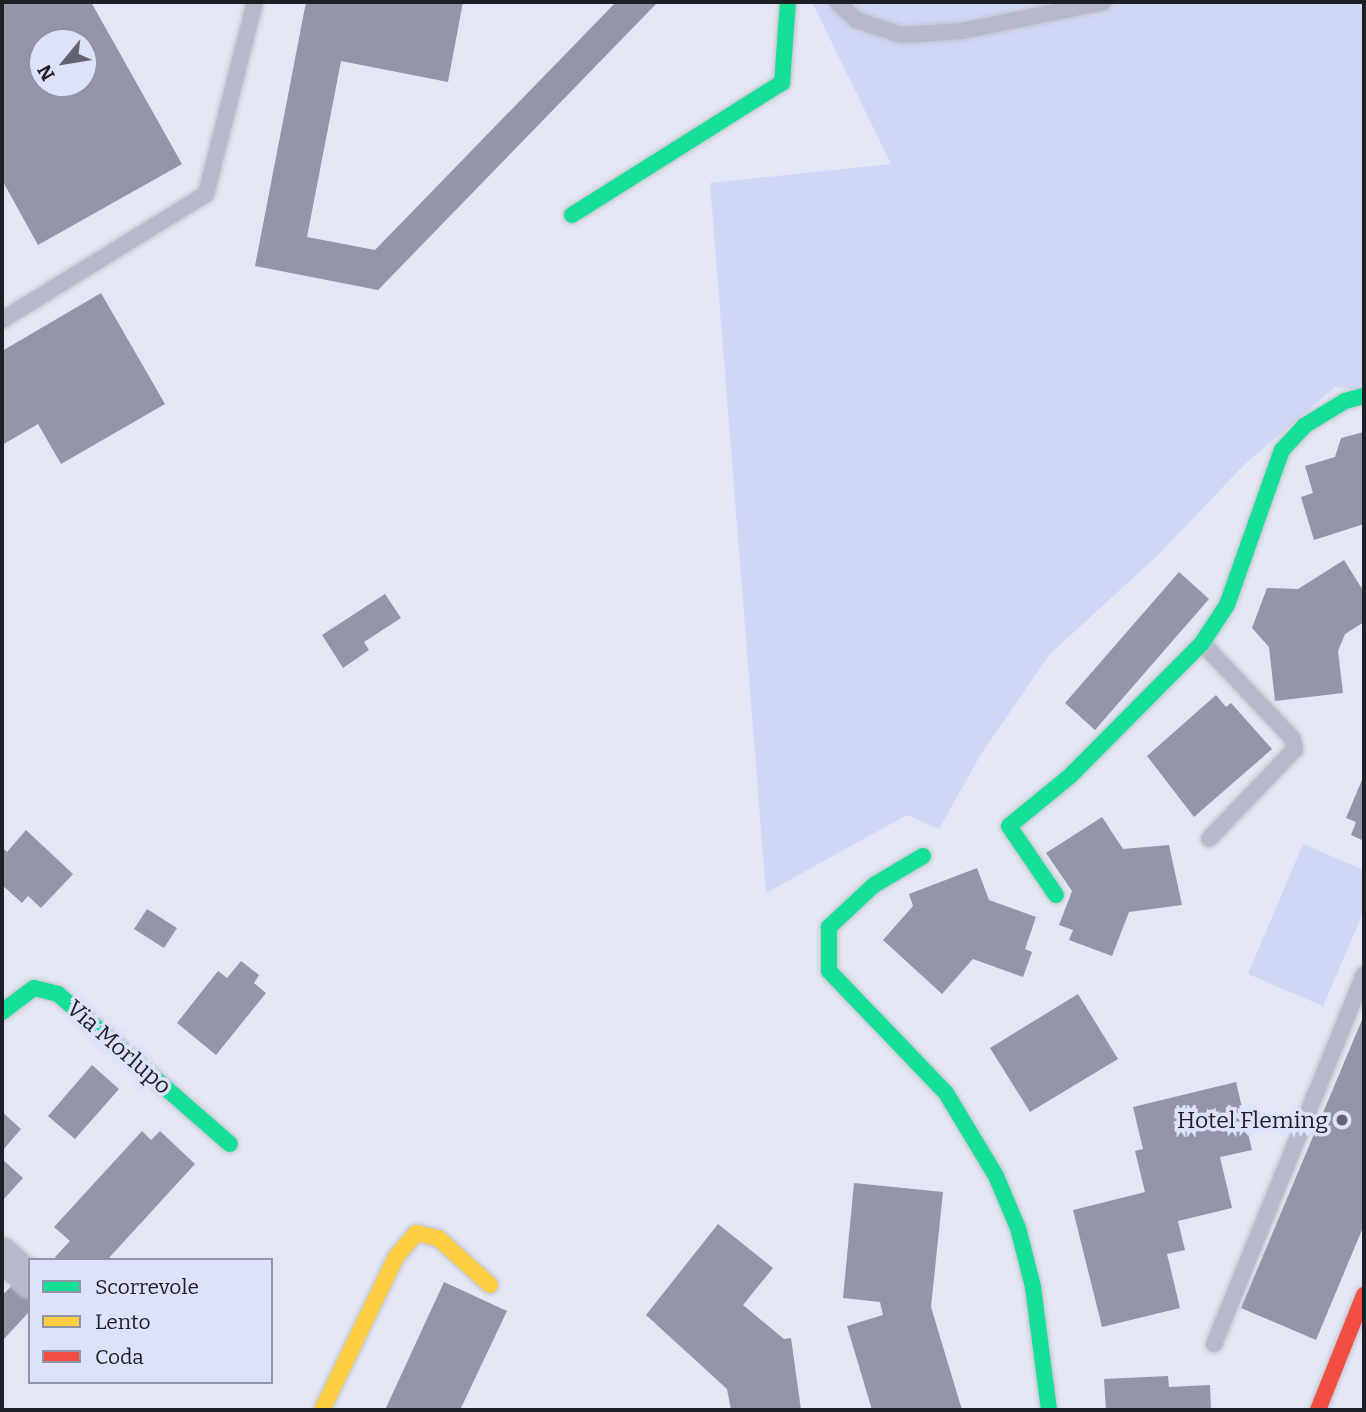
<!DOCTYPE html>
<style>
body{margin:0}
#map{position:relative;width:1366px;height:1412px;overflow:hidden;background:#e3e6f4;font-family:Bitter,serif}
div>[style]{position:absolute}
.green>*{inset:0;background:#d0d7f6}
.building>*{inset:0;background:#9395a9}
.roads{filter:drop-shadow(0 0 2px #c1c3cd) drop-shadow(0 0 2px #c1c3cd)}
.lane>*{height:16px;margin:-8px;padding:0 8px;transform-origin:8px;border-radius:8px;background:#b5b9cb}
.street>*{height:33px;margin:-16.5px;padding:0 16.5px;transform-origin:16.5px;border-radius:16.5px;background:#b5b9cb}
.fast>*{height:16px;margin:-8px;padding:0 8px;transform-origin:8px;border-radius:8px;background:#16e098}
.slow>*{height:16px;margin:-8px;padding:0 8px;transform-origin:8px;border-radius:8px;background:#ffcf43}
.jam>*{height:16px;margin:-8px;padding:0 8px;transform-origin:8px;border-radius:8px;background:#f24e42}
.dots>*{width:19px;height:19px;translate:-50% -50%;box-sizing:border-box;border:4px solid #dde2fa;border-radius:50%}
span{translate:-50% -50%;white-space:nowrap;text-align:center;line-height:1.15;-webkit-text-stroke:7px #dde2fa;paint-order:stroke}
.street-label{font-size:23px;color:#1d1f27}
.poi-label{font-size:23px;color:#1d1f27}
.right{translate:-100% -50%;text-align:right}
.frame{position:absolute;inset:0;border:4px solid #1d1f27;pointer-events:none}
.legend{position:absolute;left:28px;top:1258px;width:245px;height:126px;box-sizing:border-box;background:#dde2fa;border:2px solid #9094a6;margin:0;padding:9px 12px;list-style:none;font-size:21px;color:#1d1f27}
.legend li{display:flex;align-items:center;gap:14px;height:35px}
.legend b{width:35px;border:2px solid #9094a6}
.north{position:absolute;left:28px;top:28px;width:70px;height:70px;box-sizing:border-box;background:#dde2fa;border:2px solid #9094a6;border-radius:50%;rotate:240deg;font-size:19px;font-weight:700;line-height:28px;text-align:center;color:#1d1f27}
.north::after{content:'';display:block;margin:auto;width:24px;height:32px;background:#62656f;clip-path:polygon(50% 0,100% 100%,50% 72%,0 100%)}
</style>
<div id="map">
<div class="green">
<div style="clip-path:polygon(812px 2px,1364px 2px,1364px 390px,1335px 387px,1244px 465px,1158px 555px,1049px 655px,981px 754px,939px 829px,907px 815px,766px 893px,710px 183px,891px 164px)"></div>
<div style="clip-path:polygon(1303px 844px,1364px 870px,1364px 911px,1323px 1006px,1248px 974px)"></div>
</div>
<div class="building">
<div style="clip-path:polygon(evenodd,2px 2px,91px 2px,182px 164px,38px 245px,2px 180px,2px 2px,42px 42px,84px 42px,84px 84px,42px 84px,42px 42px)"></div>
<div style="clip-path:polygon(306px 2px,463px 2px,448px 82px,341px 61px,307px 237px,375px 250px,616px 2px,658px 2px,378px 290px,255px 266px)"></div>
<div style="clip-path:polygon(101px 293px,165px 404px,61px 464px,38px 424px,2px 445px,2px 351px)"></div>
<div style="clip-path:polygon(1364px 432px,1364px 524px,1314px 540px,1301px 497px,1313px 493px,1305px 466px,1335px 457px,1341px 438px)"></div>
<div style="clip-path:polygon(1344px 560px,1364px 592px,1364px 622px,1345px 634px,1338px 651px,1343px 693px,1275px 701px,1269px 647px,1252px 628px,1267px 588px,1298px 589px)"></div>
<div style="clip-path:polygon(1179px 572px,1209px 599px,1095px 730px,1065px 703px)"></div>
<div style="clip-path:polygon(385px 594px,401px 618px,364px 642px,369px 650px,343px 668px,322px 635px)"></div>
<div style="clip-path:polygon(1216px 695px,1226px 707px,1231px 703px,1272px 749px,1194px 817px,1147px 756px)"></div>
<div style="clip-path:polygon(1364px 775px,1364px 841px,1351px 835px,1356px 822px,1346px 818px)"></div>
<div style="clip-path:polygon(1102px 817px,1123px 849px,1169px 845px,1182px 905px,1129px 912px,1112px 956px,1069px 940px,1073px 930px,1059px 925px,1072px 891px,1046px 853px)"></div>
<div style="clip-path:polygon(26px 830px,73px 874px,41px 908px,28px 896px,22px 903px,2px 885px,2px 847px,7px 852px)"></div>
<div style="clip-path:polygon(977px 868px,989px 900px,1036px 917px,1025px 949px,1032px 952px,1023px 977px,973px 959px,942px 994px,883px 940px,913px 906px,909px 894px)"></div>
<div style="clip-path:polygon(147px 909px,177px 928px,164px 948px,134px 929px)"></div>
<div style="clip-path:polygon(241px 961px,259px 975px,254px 983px,266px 993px,216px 1055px,177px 1023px,218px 971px,227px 978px)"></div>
<div style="clip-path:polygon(1078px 994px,1118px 1059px,1030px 1112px,990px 1048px)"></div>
<div style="clip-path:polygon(1364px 1015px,1364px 1225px,1316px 1340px,1241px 1308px)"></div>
<div style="clip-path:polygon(92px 1065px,119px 1089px,75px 1139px,48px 1116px)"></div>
<div style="clip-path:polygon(1236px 1082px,1252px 1150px,1220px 1157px,1232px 1208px,1178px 1221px,1185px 1250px,1167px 1254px,1180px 1308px,1102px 1327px,1073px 1210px,1145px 1192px,1135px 1151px,1143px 1149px,1133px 1107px)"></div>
<div style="clip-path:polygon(2px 1112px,21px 1129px,2px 1151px)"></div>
<div style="clip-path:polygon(142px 1131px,151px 1140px,160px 1131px,195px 1164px,107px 1260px,59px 1260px,55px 1257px,70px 1241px,54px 1227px)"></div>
<div style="clip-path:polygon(2px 1159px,23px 1178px,2px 1201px)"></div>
<div style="clip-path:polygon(854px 1183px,943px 1192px,931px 1307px,962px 1410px,872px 1410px,847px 1326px,883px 1315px,880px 1302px,843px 1298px)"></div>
<div style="clip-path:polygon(718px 1224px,773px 1268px,743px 1305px,784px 1339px,791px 1338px,801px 1410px,731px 1410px,727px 1389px,646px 1315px)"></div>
<div style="clip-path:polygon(15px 1282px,30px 1296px,30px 1311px,2px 1341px,2px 1296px)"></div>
<div style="clip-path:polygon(444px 1282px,507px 1311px,460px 1410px,385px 1410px)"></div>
<div style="clip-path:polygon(1168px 1376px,1169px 1387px,1210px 1385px,1211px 1410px,1106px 1410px,1104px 1379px)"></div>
</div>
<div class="roads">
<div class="lane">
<div style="left:837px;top:2px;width:26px;rotate:43deg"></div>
<div style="left:856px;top:20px;width:48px;rotate:18.1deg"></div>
<div style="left:902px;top:35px;width:60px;rotate:-3.8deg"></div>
<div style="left:962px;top:31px;width:144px;rotate:-11.6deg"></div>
<div style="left:2px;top:320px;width:240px;rotate:-31.7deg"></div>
<div style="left:206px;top:194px;width:198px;rotate:-75.7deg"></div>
<div style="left:1202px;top:643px;width:131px;rotate:46.5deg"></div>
<div style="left:1292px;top:738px;width:11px;rotate:75deg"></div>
<div style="left:1295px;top:749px;width:124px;rotate:133.7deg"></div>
<div style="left:1214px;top:1344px;width:399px;rotate:-67.9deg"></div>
</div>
<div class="street">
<div style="left:2px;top:1254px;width:38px;rotate:43deg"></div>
</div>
<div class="fast">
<div style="left:572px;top:215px;width:248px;rotate:-32.2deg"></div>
<div style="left:782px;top:83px;width:81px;rotate:-85.8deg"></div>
<div style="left:923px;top:856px;width:57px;rotate:149.4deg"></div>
<div style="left:874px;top:885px;width:62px;rotate:137deg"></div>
<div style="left:829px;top:927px;width:44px;rotate:90deg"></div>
<div style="left:829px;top:971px;width:169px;rotate:46.2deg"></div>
<div style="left:946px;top:1093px;width:97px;rotate:58.9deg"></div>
<div style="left:996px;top:1176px;width:56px;rotate:67.1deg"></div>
<div style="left:1018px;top:1228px;width:61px;rotate:75.7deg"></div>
<div style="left:1033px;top:1287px;width:124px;rotate:82.6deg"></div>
<div style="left:1056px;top:895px;width:83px;rotate:-124.3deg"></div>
<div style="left:1009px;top:826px;width:79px;rotate:-39.3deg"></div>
<div style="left:1070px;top:776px;width:187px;rotate:-45.2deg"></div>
<div style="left:1202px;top:643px;width:45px;rotate:-56.7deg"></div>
<div style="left:1227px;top:605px;width:164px;rotate:-70.5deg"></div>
<div style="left:1282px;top:450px;width:33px;rotate:-47deg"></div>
<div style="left:1304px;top:426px;width:48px;rotate:-31.4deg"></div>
<div style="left:1345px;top:401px;width:20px;rotate:-15deg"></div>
<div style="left:2px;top:1012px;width:40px;rotate:-37deg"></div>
<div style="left:34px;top:988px;width:25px;rotate:14deg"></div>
<div style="left:58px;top:994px;width:228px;rotate:41.1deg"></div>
</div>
<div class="slow">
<div style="left:322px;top:1410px;width:170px;rotate:-64.2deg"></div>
<div style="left:396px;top:1257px;width:31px;rotate:-50deg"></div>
<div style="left:416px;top:1233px;width:23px;rotate:13deg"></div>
<div style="left:438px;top:1238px;width:70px;rotate:42.1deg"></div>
</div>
<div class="jam">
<div style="left:1318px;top:1410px;width:124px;rotate:-68.2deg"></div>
</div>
</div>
<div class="dots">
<div style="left:1342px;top:1120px;background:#62656f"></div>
</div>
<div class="street-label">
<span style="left:119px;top:1047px;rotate:41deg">Via Morlupo</span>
</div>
<div class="poi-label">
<span class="right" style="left:1328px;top:1120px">Hotel Fleming</span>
</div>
<div class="frame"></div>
<ul class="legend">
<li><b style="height:9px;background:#16e098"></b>Scorrevole</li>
<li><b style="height:9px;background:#ffcf43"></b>Lento</li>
<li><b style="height:9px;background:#f24e42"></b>Coda</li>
</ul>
<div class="north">N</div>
</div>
